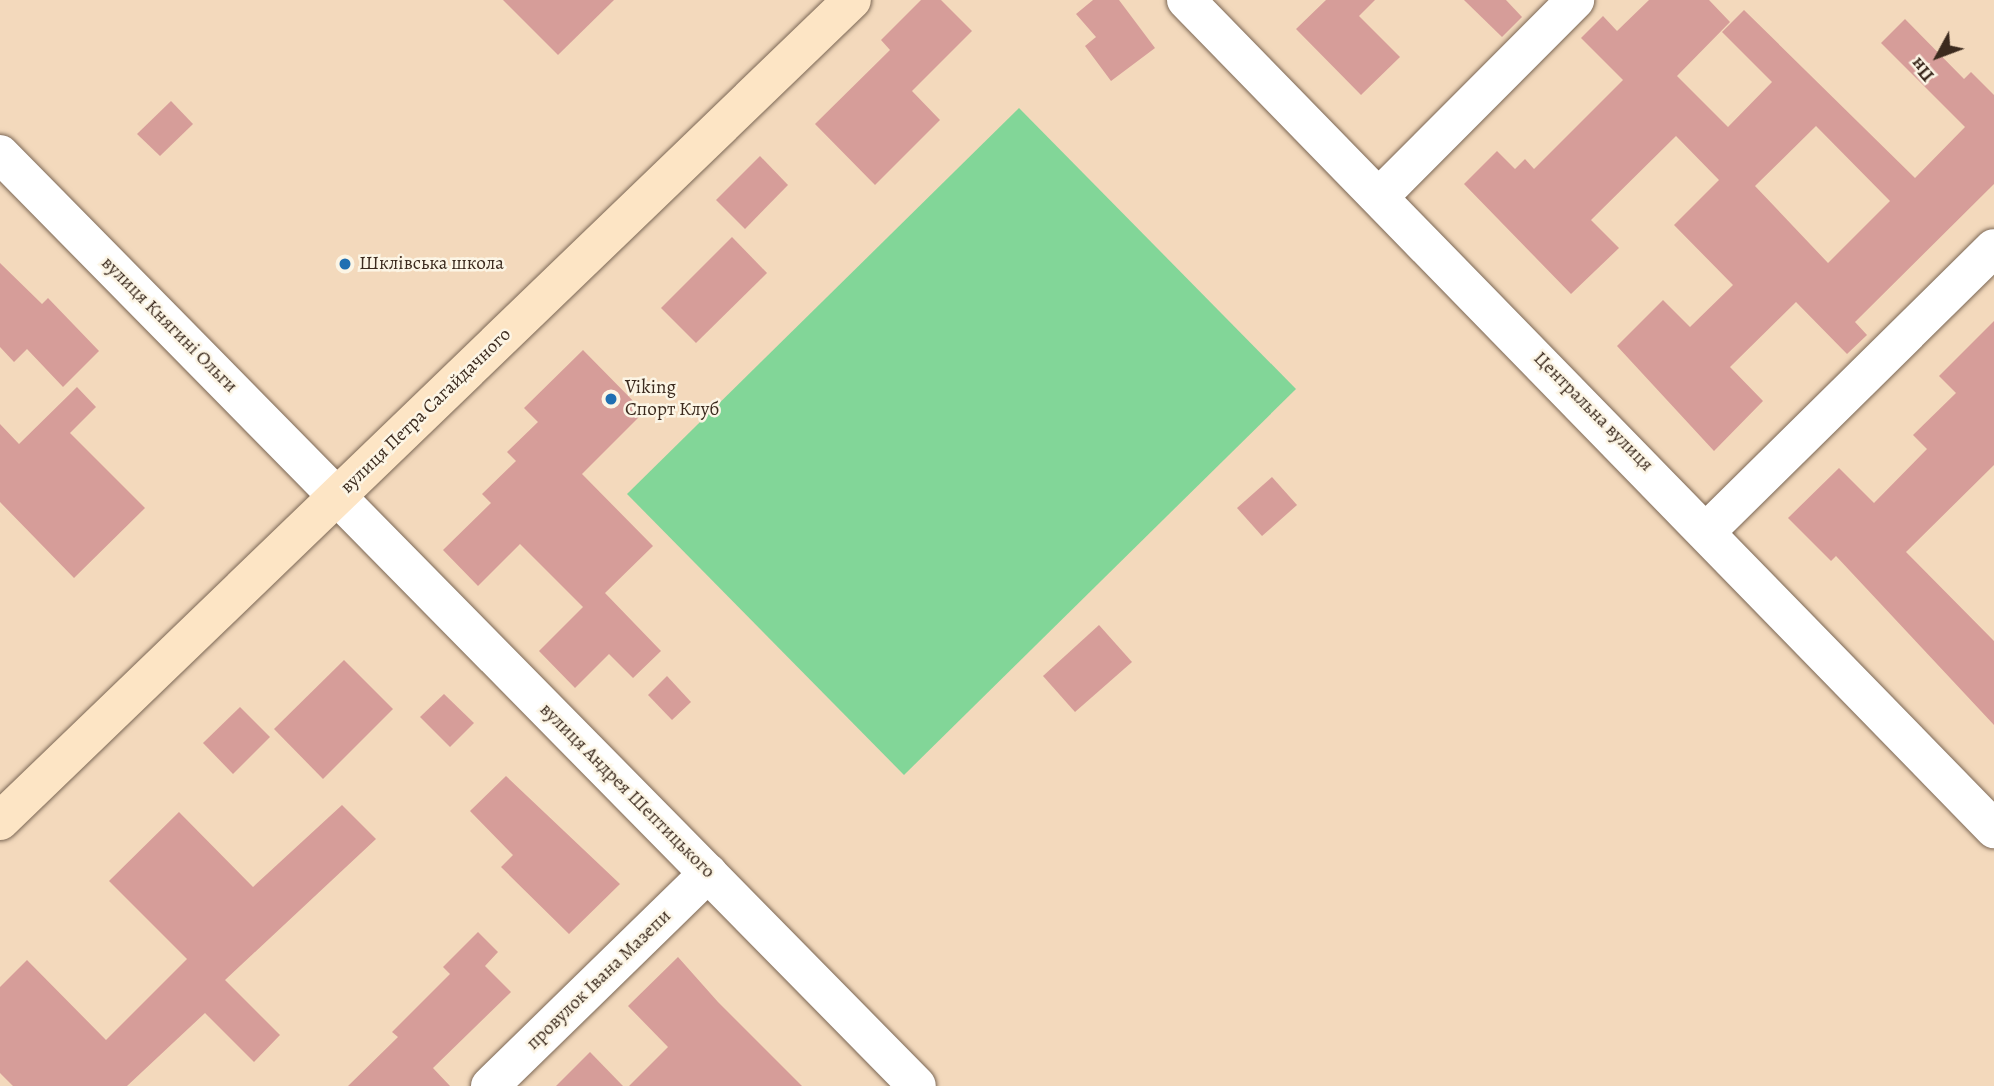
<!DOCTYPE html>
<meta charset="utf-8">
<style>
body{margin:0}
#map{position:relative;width:1994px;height:1086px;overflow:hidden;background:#f3d9bc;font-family:Alegreya,serif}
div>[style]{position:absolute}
.green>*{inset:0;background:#82d698}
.building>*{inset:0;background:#d69d99}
.roads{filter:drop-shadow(0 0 2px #7b6755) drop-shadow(0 0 2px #7b6755)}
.street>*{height:38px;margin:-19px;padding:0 19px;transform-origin:19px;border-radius:19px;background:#fff}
.secondary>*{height:38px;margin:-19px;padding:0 19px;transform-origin:19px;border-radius:19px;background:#fde5c5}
.dots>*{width:19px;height:19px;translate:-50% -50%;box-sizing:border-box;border:4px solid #fcf5e5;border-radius:50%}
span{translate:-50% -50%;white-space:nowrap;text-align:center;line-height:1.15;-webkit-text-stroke:5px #fcf5e5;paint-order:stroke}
.poi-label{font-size:19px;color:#3b2a1e}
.left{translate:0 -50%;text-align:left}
.street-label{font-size:19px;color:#3b2a1e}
.north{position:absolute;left:1903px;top:21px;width:70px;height:70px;-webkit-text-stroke:5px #fcf5e5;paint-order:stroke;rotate:229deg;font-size:19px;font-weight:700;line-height:28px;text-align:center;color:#3b2a1e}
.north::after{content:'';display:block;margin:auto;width:24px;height:32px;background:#3b2a1e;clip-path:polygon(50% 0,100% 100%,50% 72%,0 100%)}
</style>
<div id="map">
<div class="green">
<div style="clip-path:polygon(1019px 108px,1296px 389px,904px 775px,627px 494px)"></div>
</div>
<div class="building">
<div style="clip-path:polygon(503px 0,614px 0,558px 55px)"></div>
<div style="clip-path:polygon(921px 0,941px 0,972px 31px,912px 91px,940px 120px,875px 185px,815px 124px,890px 50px,881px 40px)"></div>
<div style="clip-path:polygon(1093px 0,1119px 0,1155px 48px,1111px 81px,1085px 46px,1096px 37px,1076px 14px)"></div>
<div style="clip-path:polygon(1326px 0,1375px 0,1359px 16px,1400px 57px,1361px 95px,1296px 29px)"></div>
<div style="clip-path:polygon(1464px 0,1506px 0,1522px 17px,1502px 37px)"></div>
<div style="clip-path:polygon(evenodd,1649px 0,1709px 0,1730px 22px,1677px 76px,1728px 127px,1772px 82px,1722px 32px,1744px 10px,1915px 178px,1965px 127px,1881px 43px,1905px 19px,1964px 79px,1971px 72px,1994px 95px,1994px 184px,1855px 322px,1867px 335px,1847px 354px,1796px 302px,1730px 367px,1763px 401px,1714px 451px,1617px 346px,1663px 300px,1690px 327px,1733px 285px,1674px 225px,1719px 180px,1676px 136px,1591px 220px,1619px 248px,1571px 294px,1464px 184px,1497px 151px,1515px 169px,1525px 159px,1534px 169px,1623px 80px,1581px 38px,1603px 16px,1617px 31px,1649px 0,1816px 126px,1890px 201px,1828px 263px,1755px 186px,1816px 126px)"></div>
<div style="clip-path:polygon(171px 101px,193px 124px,160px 156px,137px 134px)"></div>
<div style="clip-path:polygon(760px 156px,788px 185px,745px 229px,716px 200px)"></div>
<div style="clip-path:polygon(732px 237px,767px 273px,696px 343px,661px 308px)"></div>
<div style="clip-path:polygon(0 263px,42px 304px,48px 298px,99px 351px,63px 387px,27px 349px,14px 362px,0 347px)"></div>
<div style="clip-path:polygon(1994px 321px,1994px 465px,1906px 552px,1994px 641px,1994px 725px,1836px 556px,1831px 561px,1788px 518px,1839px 468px,1874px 503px,1927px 449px,1913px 435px,1956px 393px,1939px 376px)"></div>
<div style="clip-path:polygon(583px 350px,644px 412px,582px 474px,653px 546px,605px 593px,661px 651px,633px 678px,609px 654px,575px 688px,539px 651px,583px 607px,520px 544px,478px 586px,443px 550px,491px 503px,482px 494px,516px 461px,507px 452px,538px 422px,524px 408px)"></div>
<div style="clip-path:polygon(77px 387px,96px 407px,70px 433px,145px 508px,74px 578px,0 502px,0 424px,19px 444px)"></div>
<div style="clip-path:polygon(1272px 477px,1297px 505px,1262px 536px,1237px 508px)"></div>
<div style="clip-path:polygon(1099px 625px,1132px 662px,1075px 712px,1043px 676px)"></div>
<div style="clip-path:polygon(344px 660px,393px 709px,323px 779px,274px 729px)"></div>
<div style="clip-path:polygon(667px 676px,691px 702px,672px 720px,648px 695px)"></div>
<div style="clip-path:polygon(444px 694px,474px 723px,450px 747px,420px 717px)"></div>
<div style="clip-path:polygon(240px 707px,270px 737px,233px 774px,203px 743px)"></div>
<div style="clip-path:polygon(506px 776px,620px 884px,569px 934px,501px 867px,513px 855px,470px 811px)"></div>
<div style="clip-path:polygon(342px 805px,376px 839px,225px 980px,280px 1035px,254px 1062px,205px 1013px,127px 1086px,13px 1086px,0 1073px,0 987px,27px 960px,106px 1040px,187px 959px,109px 881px,179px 812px,253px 887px)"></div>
<div style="clip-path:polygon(478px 932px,498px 952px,485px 966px,511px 992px,433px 1068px,450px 1086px,348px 1086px,398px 1037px,392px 1032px,450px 974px,443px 967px)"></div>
<div style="clip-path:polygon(678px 957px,718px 1002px,802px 1086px,629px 1086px,668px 1047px,628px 1006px)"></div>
<div style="clip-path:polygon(590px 1052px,623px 1086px,556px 1086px)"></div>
</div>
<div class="roads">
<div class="street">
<div style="left:1186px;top:0;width:1158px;rotate:45.73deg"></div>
<div style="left:0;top:154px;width:1307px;rotate:45.46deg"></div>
<div style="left:1379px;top:197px;width:278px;rotate:-45.1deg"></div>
<div style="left:1709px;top:529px;width:400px;rotate:-44.6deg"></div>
<div style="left:490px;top:1086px;width:305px;rotate:-44.3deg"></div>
</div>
<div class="secondary">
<div style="left:0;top:821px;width:1183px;rotate:-43.94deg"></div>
</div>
</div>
<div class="dots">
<div style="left:345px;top:264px;background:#1f6fb2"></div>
<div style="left:611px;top:399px;background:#1f6fb2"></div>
</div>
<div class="poi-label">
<span class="left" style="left:359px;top:264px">Шклівська школа</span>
<span class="left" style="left:625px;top:399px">Viking<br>Спорт Клуб</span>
</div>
<div class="street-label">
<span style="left:169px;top:325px;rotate:45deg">вулиця Княгині Ольги</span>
<span style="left:426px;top:411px;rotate:-44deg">вулиця Петра Сагайдачного</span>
<span style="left:1593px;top:412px;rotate:45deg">Центральна вулиця</span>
<span style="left:627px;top:791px;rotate:45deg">вулиця Андрея Шептицького</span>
<span style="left:599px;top:980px;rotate:-44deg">провулок Івана Мазепи</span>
</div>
<div class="north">Пн</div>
</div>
